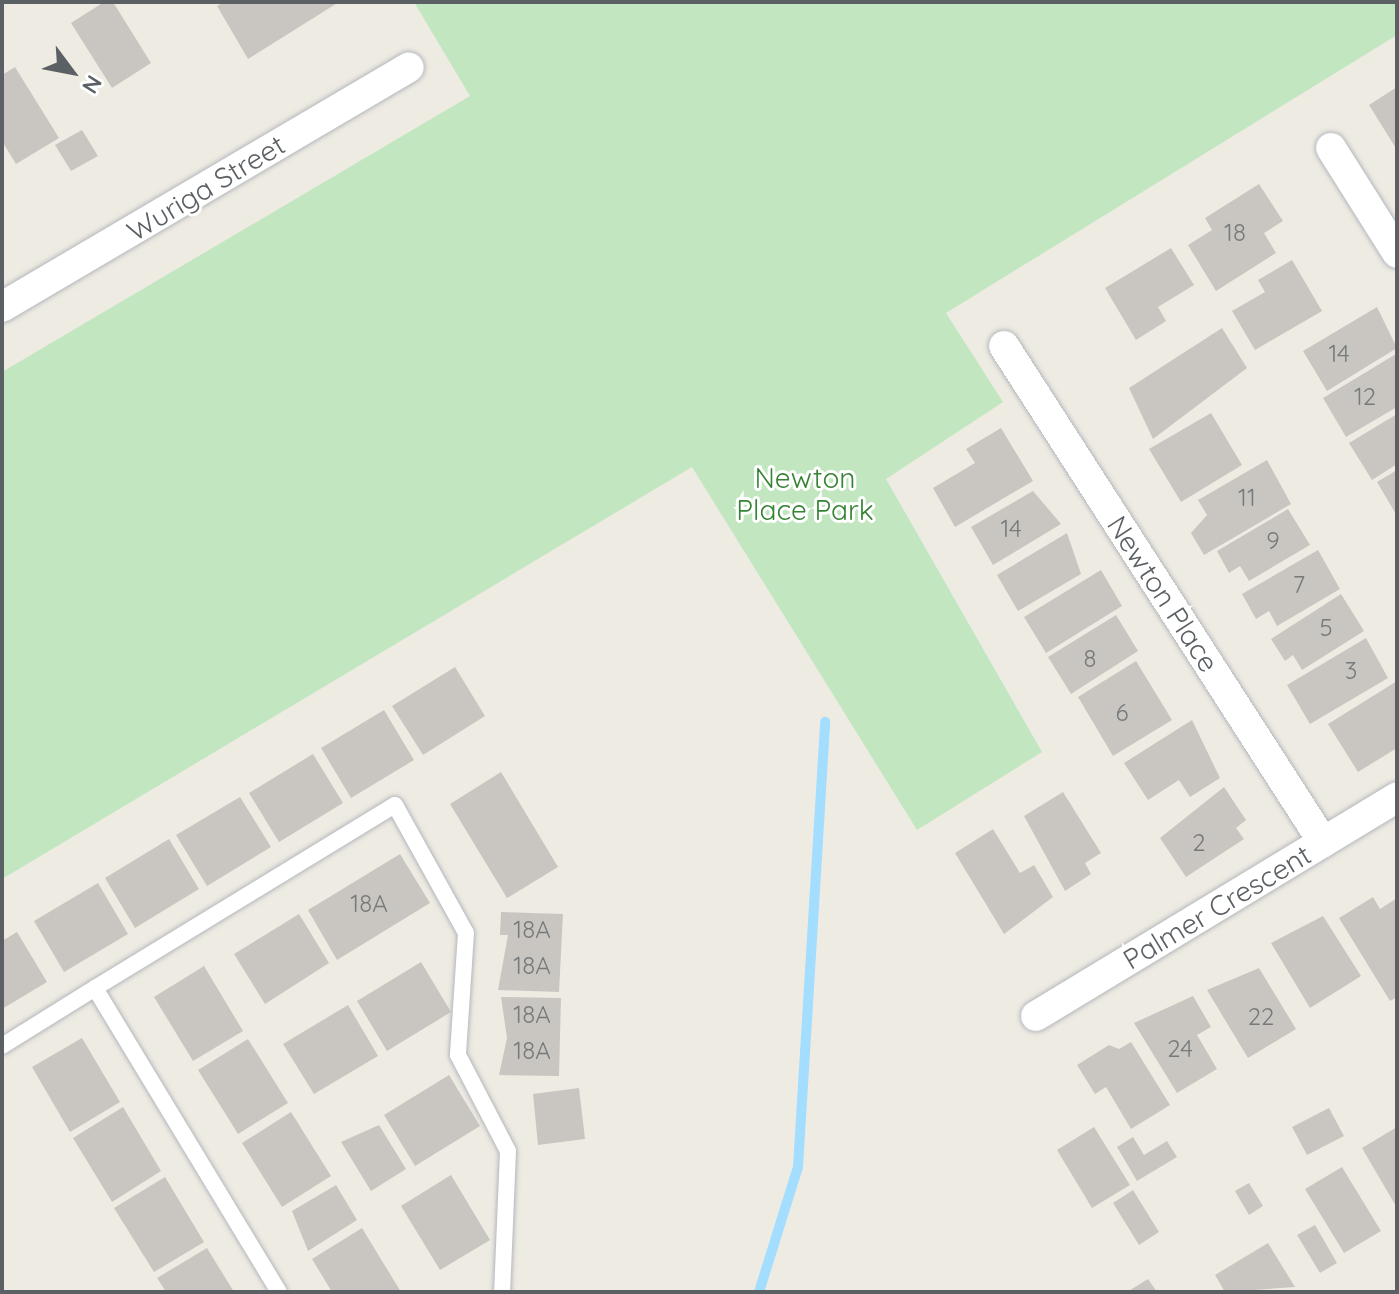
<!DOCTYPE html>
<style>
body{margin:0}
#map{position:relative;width:1399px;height:1294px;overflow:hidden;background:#eeebe3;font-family:Quicksand,sans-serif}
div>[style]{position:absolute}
.green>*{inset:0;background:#c2e6c0}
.stream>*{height:10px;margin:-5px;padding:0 5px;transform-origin:5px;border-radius:5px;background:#a3ddff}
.building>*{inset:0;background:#c9c6c1}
.roads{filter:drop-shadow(0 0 2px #b4b7bb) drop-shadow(0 0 2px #b4b7bb)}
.lane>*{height:16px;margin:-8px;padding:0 8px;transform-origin:8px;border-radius:8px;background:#fff}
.street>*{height:30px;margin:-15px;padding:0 15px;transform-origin:15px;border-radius:15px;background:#fff}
span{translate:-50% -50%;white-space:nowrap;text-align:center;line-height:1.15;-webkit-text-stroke:6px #fff;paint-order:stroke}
.number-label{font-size:24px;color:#767a7b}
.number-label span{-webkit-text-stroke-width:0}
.street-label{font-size:28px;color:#5b6064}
.park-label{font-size:28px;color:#368334}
.frame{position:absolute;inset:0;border:4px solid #5b6064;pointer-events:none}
.north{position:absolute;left:32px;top:32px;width:80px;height:80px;-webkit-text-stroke:6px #fff;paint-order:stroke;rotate:122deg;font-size:22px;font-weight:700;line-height:32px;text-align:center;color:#5b6064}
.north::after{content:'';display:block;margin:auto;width:28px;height:36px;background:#5b6064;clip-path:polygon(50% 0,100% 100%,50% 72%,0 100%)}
</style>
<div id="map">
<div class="green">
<div style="clip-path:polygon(414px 2px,1397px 2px,1397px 35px,946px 313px,1003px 402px,886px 479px,1042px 752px,917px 830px,692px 467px,2px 879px,2px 372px,470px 96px)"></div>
</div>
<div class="stream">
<div style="left:759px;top:1292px;width:131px;rotate:-72.7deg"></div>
<div style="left:798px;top:1167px;width:446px;rotate:-86.5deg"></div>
</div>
<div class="building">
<div style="clip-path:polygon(104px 2px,113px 2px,151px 63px,112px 88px,71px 23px)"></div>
<div style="clip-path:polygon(224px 2px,339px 2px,248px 59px,217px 6px)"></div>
<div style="clip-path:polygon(15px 67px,59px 138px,16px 164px,2px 141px,2px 75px)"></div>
<div style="clip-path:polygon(1397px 87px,1397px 150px,1369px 105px)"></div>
<div style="clip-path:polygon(82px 130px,98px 156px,71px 171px,55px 145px)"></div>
<div style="clip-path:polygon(1259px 184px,1283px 221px,1264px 233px,1276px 253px,1216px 291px,1188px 245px,1212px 230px,1205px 218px)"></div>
<div style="clip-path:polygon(1171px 248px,1194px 285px,1158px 307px,1166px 321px,1136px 340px,1105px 288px)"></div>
<div style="clip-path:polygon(1292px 260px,1322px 311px,1255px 350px,1232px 311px,1265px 292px,1258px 280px)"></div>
<div style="clip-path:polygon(1377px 307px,1397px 348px,1327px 391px,1303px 351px)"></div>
<div style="clip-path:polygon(1222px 328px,1247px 368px,1153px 439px,1129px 388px)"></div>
<div style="clip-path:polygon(1396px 354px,1397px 407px,1346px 437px,1323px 398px)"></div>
<div style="clip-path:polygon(1211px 413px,1242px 465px,1181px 502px,1149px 449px)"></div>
<div style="clip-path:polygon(1397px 414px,1397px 464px,1372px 480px,1349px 443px)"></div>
<div style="clip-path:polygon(1001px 428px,1033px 481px,955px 527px,933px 488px,975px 463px,966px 449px)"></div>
<div style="clip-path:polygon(1267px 460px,1291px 504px,1204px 555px,1191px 533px,1207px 515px,1198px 500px)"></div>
<div style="clip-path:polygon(1397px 470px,1397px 516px,1377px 482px)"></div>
<div style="clip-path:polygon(1033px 491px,1061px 524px,993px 565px,971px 527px)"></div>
<div style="clip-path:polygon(1288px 509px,1310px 545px,1249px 581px,1240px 566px,1229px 573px,1217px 551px)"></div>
<div style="clip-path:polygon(1067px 533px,1081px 574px,1018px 611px,997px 575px)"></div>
<div style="clip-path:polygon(1318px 550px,1340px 589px,1277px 626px,1269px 611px,1256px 619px,1242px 594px)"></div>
<div style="clip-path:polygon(1101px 570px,1122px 606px,1046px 653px,1024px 617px)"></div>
<div style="clip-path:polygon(1341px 594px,1364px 631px,1302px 670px,1293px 655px,1285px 661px,1271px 639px)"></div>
<div style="clip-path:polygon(1116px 615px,1138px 651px,1071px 694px,1048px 657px)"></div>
<div style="clip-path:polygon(1366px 638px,1388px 678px,1310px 724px,1287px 685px)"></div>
<div style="clip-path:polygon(1136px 661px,1172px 720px,1113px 756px,1078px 697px)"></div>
<div style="clip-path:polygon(455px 667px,485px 716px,423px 755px,392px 706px)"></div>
<div style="clip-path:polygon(1397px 681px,1397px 748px,1358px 772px,1328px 724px)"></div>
<div style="clip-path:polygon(384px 710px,414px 760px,351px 798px,321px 748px)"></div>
<div style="clip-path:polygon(1192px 720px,1220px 778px,1190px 797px,1179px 780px,1148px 800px,1124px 763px)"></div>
<div style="clip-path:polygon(313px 754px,343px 803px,279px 842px,249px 793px)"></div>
<div style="clip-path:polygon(501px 772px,558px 867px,507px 898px,450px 804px)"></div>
<div style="clip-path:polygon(1224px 787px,1246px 820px,1236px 828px,1244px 839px,1186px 877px,1160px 838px)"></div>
<div style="clip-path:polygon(1063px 792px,1101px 853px,1085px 863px,1091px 874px,1065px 891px,1024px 816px)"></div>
<div style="clip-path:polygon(240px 797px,271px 847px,207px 886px,176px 835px)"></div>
<div style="clip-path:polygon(993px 829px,1020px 873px,1034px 865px,1053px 897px,1004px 934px,955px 853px)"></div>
<div style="clip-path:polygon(169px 839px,199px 889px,135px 928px,105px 878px)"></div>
<div style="clip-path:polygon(400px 854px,430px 903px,337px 960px,308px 910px)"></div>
<div style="clip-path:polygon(98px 883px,128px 934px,64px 972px,34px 921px)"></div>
<div style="clip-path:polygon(1373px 897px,1380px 909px,1397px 898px,1397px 997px,1390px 1001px,1339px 918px)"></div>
<div style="clip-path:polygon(501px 912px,563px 914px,559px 992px,498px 990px,508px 935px,500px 935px)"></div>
<div style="clip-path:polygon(299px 914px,329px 963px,265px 1004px,234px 954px)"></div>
<div style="clip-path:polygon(1323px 916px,1361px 976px,1310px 1008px,1271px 943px)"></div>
<div style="clip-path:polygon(17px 932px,47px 982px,2px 1009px,2px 941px)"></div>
<div style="clip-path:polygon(421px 962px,451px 1012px,387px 1051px,357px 1001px)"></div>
<div style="clip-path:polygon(204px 966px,243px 1031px,193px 1061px,154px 997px)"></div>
<div style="clip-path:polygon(1259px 968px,1296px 1029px,1248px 1058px,1207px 990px)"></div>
<div style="clip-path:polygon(1193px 996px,1211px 1027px,1197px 1035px,1217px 1069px,1177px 1093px,1134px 1023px)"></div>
<div style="clip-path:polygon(501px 997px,561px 998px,559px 1076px,499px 1075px,507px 1038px)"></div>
<div style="clip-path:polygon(348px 1005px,378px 1056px,314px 1094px,283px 1044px)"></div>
<div style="clip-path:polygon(82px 1038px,120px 1102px,70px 1132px,32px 1067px)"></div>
<div style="clip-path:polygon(248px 1039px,288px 1103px,238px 1134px,198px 1070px)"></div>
<div style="clip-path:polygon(1131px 1042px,1170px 1105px,1131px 1129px,1106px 1087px,1095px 1094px,1077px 1065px,1109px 1045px,1119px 1049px)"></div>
<div style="clip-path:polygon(449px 1075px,480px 1126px,415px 1166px,384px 1115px)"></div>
<div style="clip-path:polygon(579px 1088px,585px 1139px,538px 1145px,533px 1094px)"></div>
<div style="clip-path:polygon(123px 1107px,161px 1171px,112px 1202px,73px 1138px)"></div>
<div style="clip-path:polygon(1329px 1108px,1344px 1136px,1307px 1155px,1292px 1127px)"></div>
<div style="clip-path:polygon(291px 1112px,331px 1176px,282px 1207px,242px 1143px)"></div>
<div style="clip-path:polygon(379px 1125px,406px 1169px,371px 1191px,341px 1142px)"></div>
<div style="clip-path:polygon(1094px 1127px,1130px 1185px,1092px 1208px,1057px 1150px)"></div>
<div style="clip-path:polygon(1397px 1127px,1397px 1208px,1362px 1148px)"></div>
<div style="clip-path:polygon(1133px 1137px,1144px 1155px,1167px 1141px,1177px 1157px,1137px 1181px,1117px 1147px)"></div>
<div style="clip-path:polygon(1342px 1167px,1381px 1231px,1344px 1253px,1305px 1189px)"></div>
<div style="clip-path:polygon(451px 1175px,490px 1240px,440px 1270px,401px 1206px)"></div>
<div style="clip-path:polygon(165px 1177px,204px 1242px,154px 1272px,114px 1208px)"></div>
<div style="clip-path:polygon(1249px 1183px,1263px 1206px,1249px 1215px,1235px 1191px)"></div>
<div style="clip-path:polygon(336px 1185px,357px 1220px,308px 1251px,292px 1211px)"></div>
<div style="clip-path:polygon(1133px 1190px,1159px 1232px,1139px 1245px,1113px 1203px)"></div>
<div style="clip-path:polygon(1315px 1225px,1337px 1263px,1320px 1273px,1297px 1235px)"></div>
<div style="clip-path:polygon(362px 1228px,401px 1292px,332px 1292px,312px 1259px)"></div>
<div style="clip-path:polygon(1268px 1243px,1295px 1287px,1225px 1292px,1215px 1275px)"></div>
<div style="clip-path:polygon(207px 1248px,234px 1292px,166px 1292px,157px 1278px)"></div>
<div style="clip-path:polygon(1148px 1279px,1157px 1292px,1127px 1292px)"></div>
</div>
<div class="roads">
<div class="lane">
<div style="left:2px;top:1046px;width:110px;rotate:-31.9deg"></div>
<div style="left:279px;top:1292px;width:355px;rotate:-121.2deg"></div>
<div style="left:95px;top:988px;width:351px;rotate:-31.4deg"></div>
<div style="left:395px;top:805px;width:146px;rotate:61deg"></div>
<div style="left:466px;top:933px;width:122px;rotate:93.8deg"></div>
<div style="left:458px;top:1055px;width:108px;rotate:62.5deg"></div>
<div style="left:508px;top:1151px;width:141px;rotate:92.4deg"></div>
</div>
<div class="street">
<div style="left:1331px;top:148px;width:124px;rotate:57.8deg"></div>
<div style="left:2px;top:307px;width:472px;rotate:-30.5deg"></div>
<div style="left:1004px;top:346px;width:590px;rotate:57.25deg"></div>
<div style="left:1036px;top:1016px;width:422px;rotate:-31.2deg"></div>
</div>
</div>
<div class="number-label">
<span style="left:1235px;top:233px">18</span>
<span style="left:1339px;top:354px">14</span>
<span style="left:1365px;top:397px">12</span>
<span style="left:1247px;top:498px">11</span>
<span style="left:1011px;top:529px">14</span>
<span style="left:1273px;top:541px">9</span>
<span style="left:1299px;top:585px">7</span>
<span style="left:1326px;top:628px">5</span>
<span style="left:1090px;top:659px">8</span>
<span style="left:1351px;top:671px">3</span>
<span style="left:1122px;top:713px">6</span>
<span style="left:1199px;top:843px">2</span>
<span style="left:369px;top:904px">18A</span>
<span style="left:532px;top:930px">18A</span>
<span style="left:532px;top:966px">18A</span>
<span style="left:532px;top:1015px">18A</span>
<span style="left:1261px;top:1017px">22</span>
<span style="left:1180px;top:1049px">24</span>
<span style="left:532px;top:1051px">18A</span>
</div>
<div class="street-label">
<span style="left:206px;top:188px;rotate:-31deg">Wuriga Street</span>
<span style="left:1163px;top:594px;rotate:57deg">Newton Place</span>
<span style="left:1217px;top:907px;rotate:-31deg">Palmer Crescent</span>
</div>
<div class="park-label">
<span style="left:805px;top:494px">Newton<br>Place Park</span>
</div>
<div class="frame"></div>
<div class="north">N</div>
</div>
